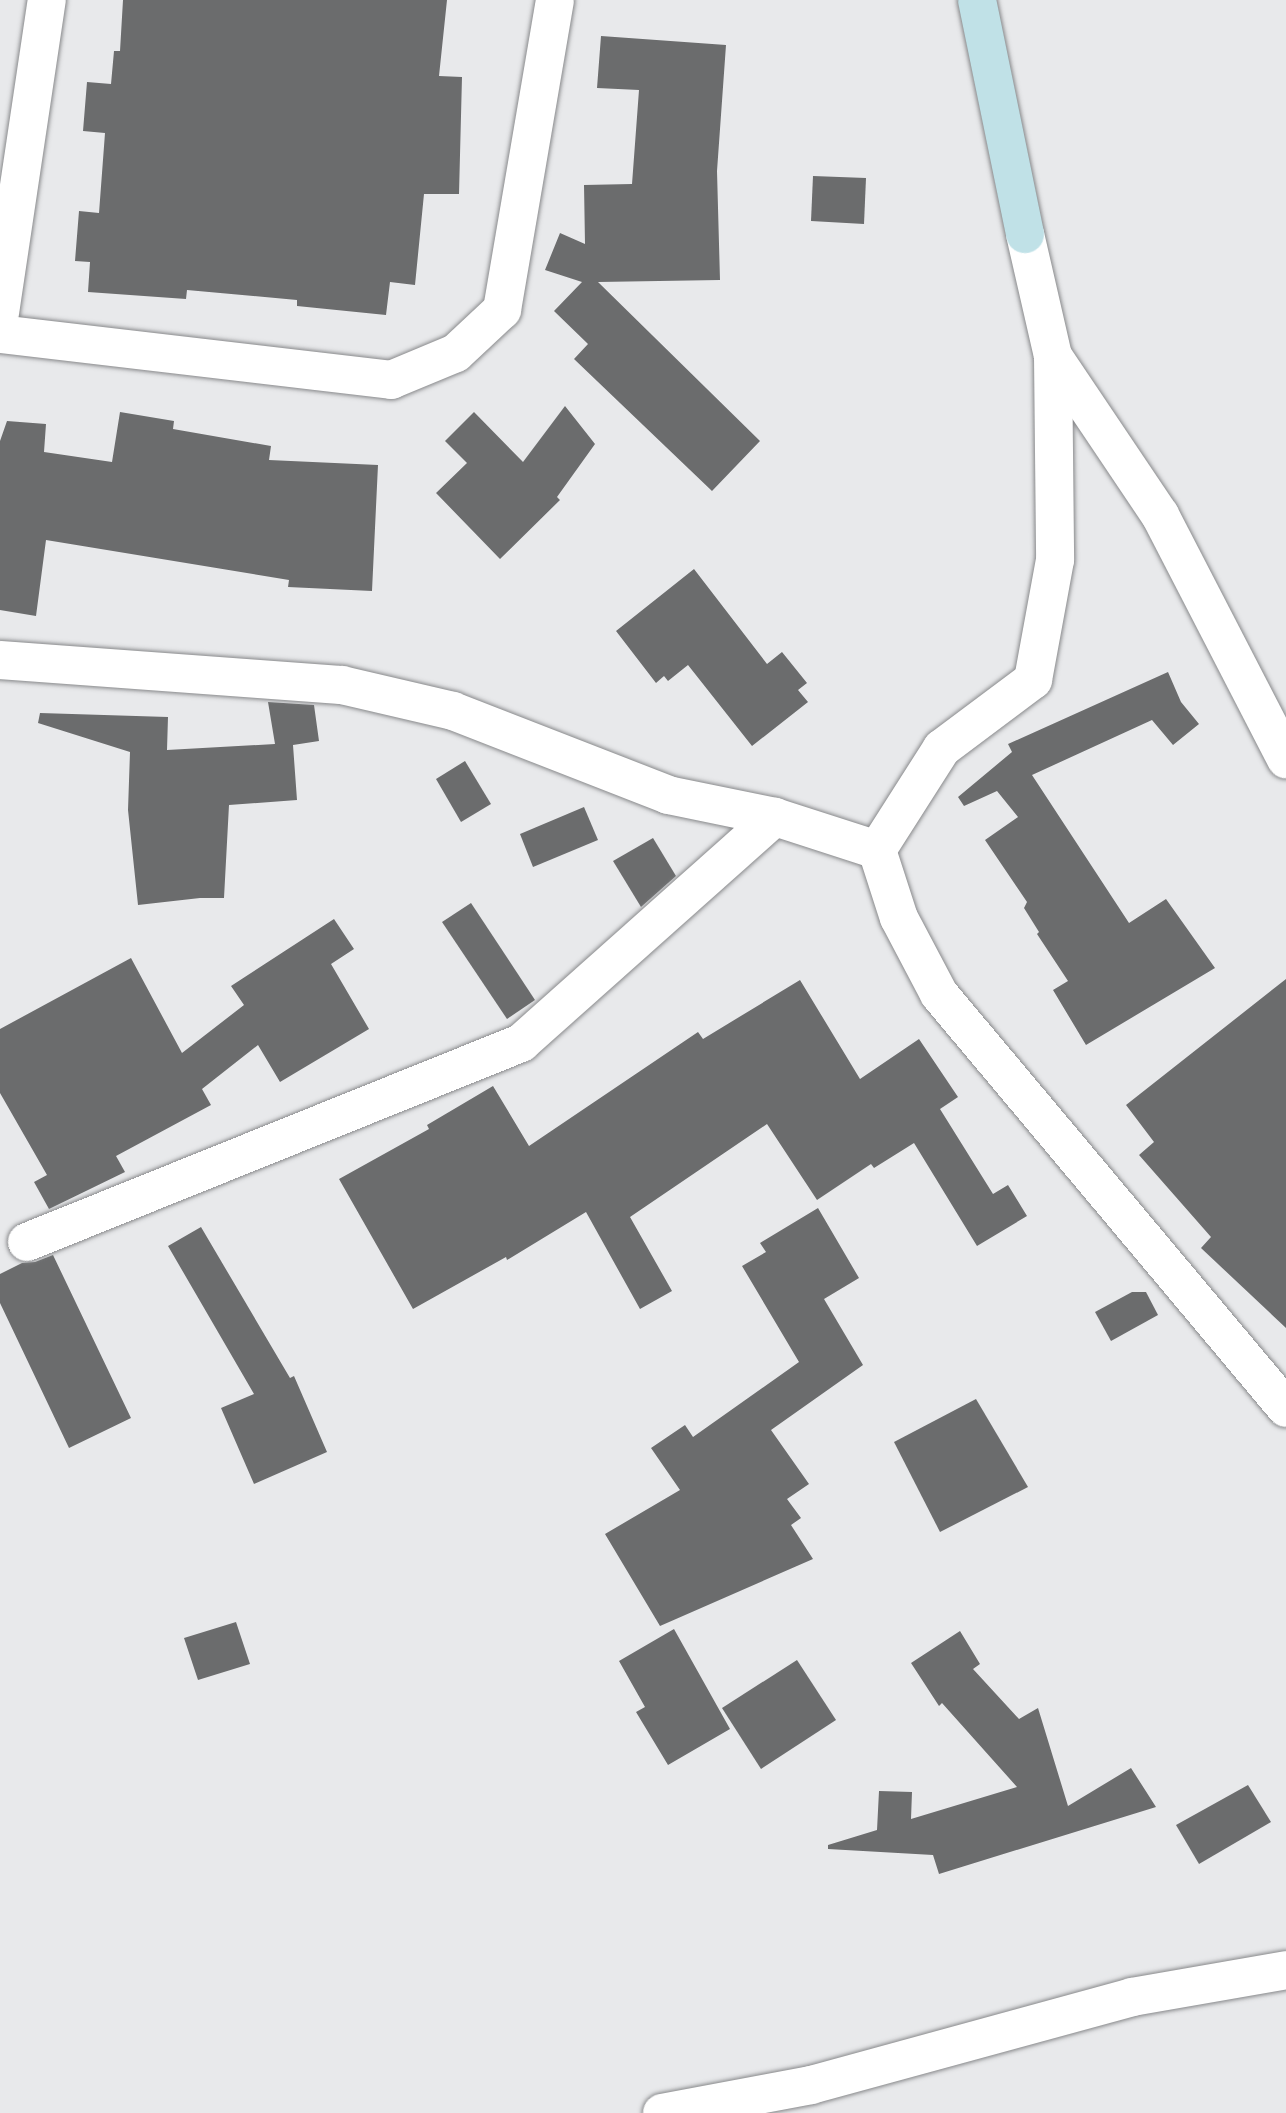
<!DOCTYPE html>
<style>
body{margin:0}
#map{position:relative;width:1286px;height:2113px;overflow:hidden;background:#e8e9eb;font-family:Montserrat,sans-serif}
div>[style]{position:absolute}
.building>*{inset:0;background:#6b6c6d}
.roads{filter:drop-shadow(0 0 2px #88898b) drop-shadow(0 0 2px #88898b)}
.street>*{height:38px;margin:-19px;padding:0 19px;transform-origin:19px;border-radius:19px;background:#fff}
.secondary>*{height:38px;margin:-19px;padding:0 19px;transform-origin:19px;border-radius:19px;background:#c0e1e7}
span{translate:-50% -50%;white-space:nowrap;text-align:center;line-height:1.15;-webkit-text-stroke:6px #f6f7f8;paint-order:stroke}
</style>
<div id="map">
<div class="building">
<div style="clip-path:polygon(123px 0,447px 0,439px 76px,462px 77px,459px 194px,424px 194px,415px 285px,390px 282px,386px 315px,297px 306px,297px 300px,187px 290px,186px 299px,88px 292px,90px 262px,75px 261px,79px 211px,99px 213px,105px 133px,83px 131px,87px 82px,111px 84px,114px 51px,120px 51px)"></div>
<div style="clip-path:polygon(601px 36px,726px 45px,717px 171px,720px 280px,598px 282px,760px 441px,712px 491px,574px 359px,588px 344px,554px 311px,582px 282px,545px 270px,560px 233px,585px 244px,584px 185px,632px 184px,639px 90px,597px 88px)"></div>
<div style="clip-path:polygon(813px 176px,866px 178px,864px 224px,811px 221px)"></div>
<div style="clip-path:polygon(565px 406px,595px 444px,557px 497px,560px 500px,500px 559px,436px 493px,467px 463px,445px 441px,474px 412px,523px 462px)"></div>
<div style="clip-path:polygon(120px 412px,174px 421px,173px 429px,271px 446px,269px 460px,378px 465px,372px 591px,288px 587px,289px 580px,46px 540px,36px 616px,0 610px,0 441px,7px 421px,46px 424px,44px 452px,112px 462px)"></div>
<div style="clip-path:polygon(694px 569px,767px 664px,782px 652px,807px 683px,798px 690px,808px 702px,752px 746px,688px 665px,668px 681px,664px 676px,656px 683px,616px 631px)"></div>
<div style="clip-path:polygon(1168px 672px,1181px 702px,1199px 724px,1173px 745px,1152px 720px,1032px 775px,1129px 923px,1166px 899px,1215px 968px,1086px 1045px,1053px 990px,1068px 981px,1037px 934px,1039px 932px,1024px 908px,1027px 902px,985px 840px,1018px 817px,997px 791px,964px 806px,958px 797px,1012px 752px,1008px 744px)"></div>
<div style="clip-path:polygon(268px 702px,314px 705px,319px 741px,293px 745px,297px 800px,229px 805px,224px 898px,200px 898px,138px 905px,128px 810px,130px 752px,38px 723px,40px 713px,168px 717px,167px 750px,275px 744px)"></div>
<div style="clip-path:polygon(465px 761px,491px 804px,461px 822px,436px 779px)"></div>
<div style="clip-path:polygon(584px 807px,598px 840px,533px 867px,520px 834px)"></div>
<div style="clip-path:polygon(653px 838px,676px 876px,641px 907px,613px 861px)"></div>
<div style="clip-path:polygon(471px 903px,535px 1000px,507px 1019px,442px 922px)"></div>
<div style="clip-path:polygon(334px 919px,354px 949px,331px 964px,369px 1029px,280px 1082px,258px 1045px,202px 1089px,211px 1105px,116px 1156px,125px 1172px,49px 1209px,34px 1182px,47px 1175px,0 1093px,0 1029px,131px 958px,182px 1053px,244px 1005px,231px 986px)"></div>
<div style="clip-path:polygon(1286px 979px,1286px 1328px,1201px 1248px,1211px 1237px,1139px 1155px,1154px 1142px,1126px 1105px)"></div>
<div style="clip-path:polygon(800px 980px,860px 1079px,919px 1039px,958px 1097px,940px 1109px,993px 1194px,1008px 1185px,1027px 1216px,977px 1246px,914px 1143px,874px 1168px,871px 1164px,817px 1200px,767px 1124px,630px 1217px,672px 1291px,640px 1309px,586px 1212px,507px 1260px,506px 1257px,413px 1309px,339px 1179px,429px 1129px,427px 1125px,493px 1086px,529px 1146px,698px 1032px,703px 1039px)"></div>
<div style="clip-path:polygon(818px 1208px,859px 1278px,824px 1299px,863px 1365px,771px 1430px,809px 1484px,787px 1499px,801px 1518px,791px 1525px,813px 1559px,660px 1626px,605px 1534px,680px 1490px,651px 1448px,685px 1425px,693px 1437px,799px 1362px,742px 1266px,766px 1252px,760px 1243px)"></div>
<div style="clip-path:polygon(201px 1227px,290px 1378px,294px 1376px,327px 1452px,254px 1484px,221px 1408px,254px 1394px,168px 1246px)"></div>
<div style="clip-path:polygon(53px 1255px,131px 1418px,69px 1448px,0 1303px,0 1274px,22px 1263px,35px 1262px)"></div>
<div style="clip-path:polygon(1132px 1292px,1146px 1292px,1158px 1315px,1111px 1341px,1095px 1312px)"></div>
<div style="clip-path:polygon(976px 1399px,1028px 1487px,940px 1532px,894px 1442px)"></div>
<div style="clip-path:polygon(236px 1622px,250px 1664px,198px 1680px,184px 1638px)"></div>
<div style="clip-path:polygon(674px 1629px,730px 1729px,668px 1765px,636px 1712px,645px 1707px,619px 1661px)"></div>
<div style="clip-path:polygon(960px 1631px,980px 1664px,973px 1669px,1019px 1719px,1038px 1708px,1068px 1806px,1131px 1768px,1156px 1807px,939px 1874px,933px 1855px,828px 1849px,828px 1845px,877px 1830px,879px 1791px,912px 1792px,911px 1819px,1017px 1787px,942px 1703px,939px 1706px,911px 1663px)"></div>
<div style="clip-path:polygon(797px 1660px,836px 1720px,761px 1769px,722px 1708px)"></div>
<div style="clip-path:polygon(1248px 1785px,1271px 1822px,1199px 1864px,1176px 1825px)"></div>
</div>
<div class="roads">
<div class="street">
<div style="left:1025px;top:234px;width:125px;rotate:77.1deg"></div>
<div style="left:1053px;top:356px;width:204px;rotate:89.4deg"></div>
<div style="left:1055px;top:560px;width:122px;rotate:100.4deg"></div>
<div style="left:1033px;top:680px;width:114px;rotate:143.2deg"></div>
<div style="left:942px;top:748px;width:121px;rotate:122.5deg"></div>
<div style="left:877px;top:850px;width:71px;rotate:72.1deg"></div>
<div style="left:899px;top:918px;width:86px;rotate:62.2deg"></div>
<div style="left:939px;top:994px;width:540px;rotate:50.03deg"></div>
<div style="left:0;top:313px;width:317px;rotate:-81.5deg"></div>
<div style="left:0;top:334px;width:394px;rotate:6.7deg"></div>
<div style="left:391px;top:380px;width:70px;rotate:-22.6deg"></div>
<div style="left:456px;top:353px;width:63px;rotate:-43.1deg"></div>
<div style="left:502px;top:310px;width:314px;rotate:-80.3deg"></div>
<div style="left:1053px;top:356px;width:192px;rotate:56.1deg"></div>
<div style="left:1160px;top:515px;width:275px;rotate:62.7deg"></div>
<div style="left:0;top:660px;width:343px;rotate:4.2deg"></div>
<div style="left:342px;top:685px;width:114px;rotate:13.2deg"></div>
<div style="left:453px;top:711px;width:231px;rotate:21.3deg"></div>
<div style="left:668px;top:795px;width:109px;rotate:11.6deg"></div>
<div style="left:775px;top:817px;width:107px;rotate:17.9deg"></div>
<div style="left:27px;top:1242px;width:533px;rotate:-21.94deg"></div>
<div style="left:521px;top:1043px;width:340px;rotate:-41.7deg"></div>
<div style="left:662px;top:2113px;width:152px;rotate:-10.6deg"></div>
<div style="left:811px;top:2085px;width:333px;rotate:-15.3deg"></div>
<div style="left:1132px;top:1997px;width:156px;rotate:-9.9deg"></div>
</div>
<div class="secondary">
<div style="left:977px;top:0;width:239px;rotate:78.4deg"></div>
</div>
</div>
</div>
